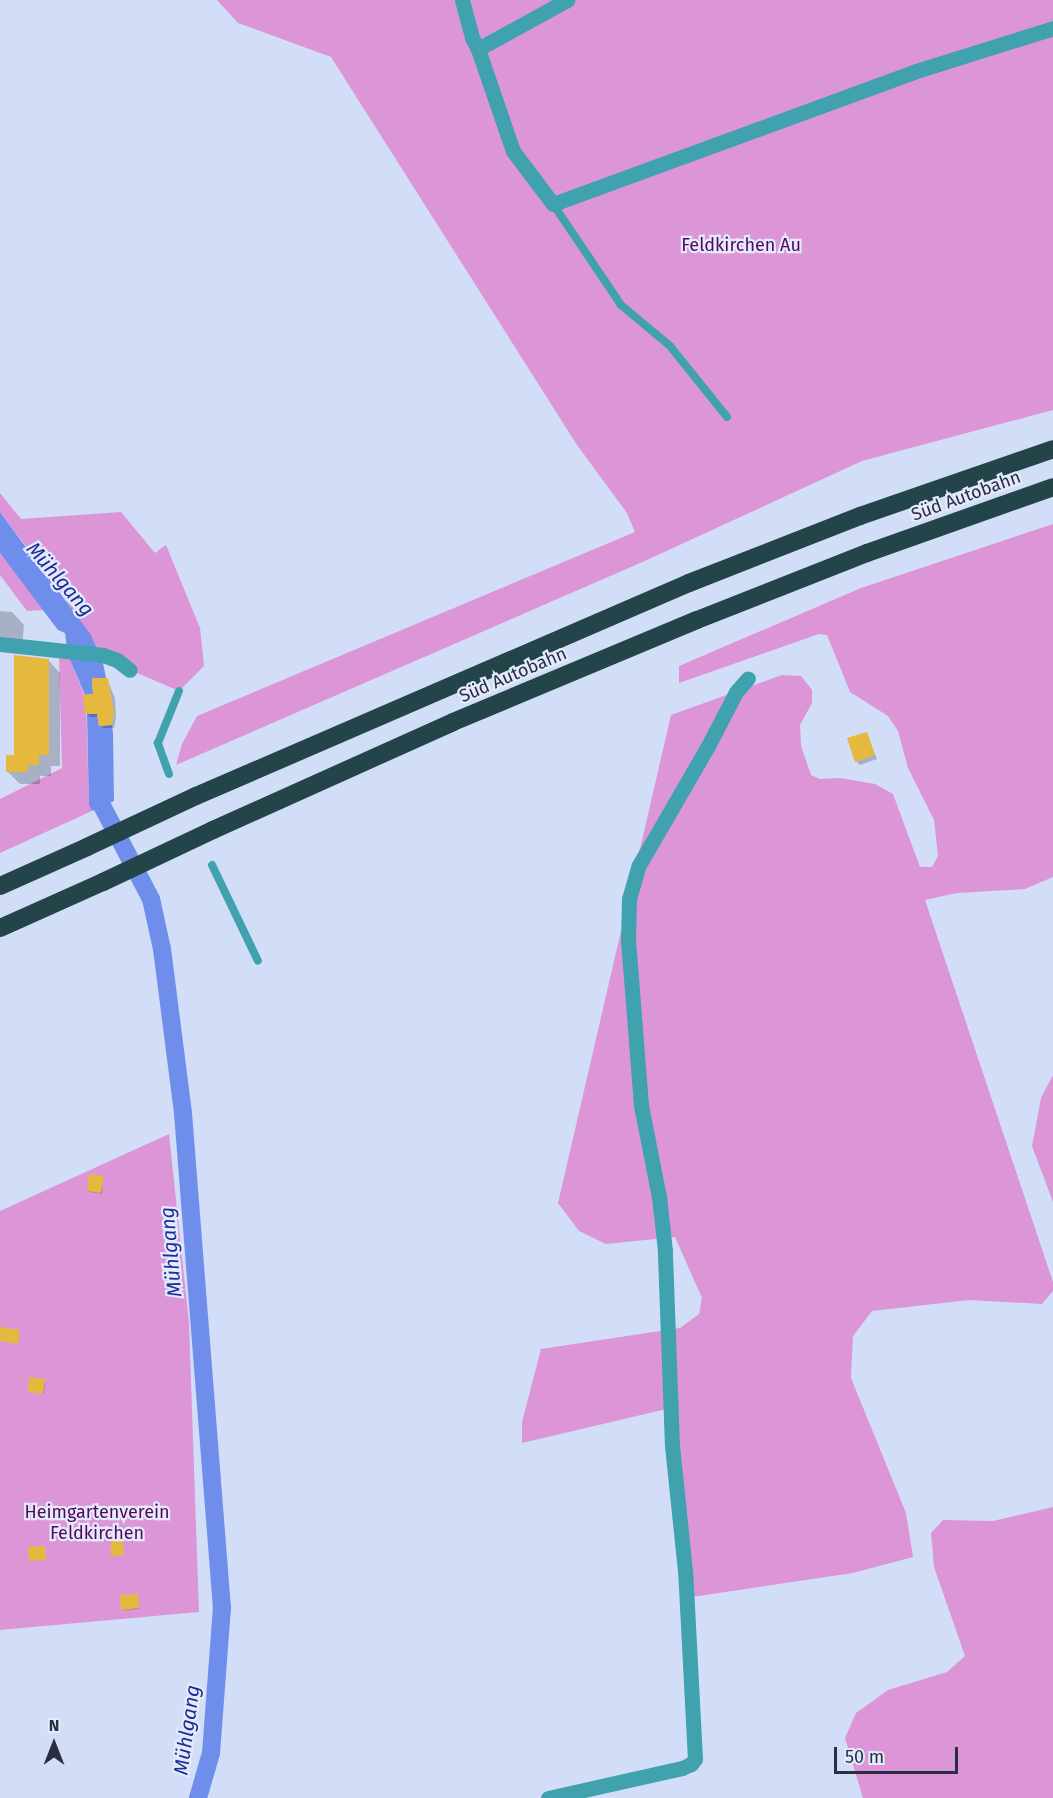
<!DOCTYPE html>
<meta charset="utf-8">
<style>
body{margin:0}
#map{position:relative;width:1053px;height:1798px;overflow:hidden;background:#d2ddf7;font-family:"Fira Sans",sans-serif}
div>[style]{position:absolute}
.green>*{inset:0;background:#dc96d8}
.water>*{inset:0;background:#6f8deb}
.shadow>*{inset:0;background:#0003}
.canal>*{height:18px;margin:-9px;padding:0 9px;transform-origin:9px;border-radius:9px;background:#6f8deb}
.building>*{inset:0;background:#e5b93e}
.lane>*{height:8px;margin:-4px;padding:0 4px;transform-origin:4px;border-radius:4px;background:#40a1af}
.street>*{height:15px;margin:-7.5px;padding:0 7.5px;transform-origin:7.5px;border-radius:7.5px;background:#40a1af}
.highway>*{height:18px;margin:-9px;padding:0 9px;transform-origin:9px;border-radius:9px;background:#23454a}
.highway-bridge>*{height:18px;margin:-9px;padding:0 9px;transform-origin:9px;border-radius:9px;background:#23454a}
span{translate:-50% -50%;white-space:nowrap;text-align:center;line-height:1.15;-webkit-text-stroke:4.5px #e3eafc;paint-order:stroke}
.park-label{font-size:18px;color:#550654}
.street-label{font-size:18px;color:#292f40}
.water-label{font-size:20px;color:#1c2c97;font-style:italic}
.north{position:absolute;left:24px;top:1714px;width:60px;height:60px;-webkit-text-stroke:4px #e3eafc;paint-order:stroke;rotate:0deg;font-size:16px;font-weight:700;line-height:24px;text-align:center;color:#292f40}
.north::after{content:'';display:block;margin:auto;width:21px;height:27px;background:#292f40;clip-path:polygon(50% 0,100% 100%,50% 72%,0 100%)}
.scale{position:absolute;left:834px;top:1747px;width:124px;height:27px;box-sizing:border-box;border:3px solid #292f40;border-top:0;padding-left:8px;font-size:18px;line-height:21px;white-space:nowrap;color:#292f40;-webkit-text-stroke:4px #e3eafc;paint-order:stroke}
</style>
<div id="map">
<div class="green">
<div style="clip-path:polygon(217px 0,1053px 0,1053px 410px,862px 461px,647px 560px,176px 765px,182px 744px,197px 716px,635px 532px,627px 513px,577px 445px,331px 57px,238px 23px)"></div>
<div style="clip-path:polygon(0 493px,21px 519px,121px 512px,155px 553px,166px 545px,200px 628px,204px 666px,179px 691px,130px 670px,96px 651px,64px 596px,0 512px)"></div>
<div style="clip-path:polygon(1053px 524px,1053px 877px,1025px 889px,957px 893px,925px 900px,1053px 1282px,1053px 1291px,1042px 1304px,969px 1300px,872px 1311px,853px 1336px,851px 1378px,906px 1513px,913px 1557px,853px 1573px,692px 1597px,675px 1407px,522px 1443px,522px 1422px,541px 1349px,680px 1328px,699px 1314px,702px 1298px,675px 1237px,606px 1244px,579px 1231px,558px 1203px,671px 715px,782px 675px,801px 676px,812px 690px,812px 703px,800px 725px,801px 746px,811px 775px,820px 779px,840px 778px,875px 784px,893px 794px,920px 867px,932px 867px,938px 856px,934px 820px,908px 768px,898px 731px,888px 716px,850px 692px,827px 635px,819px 634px,679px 683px,679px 666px,861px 588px)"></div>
<div style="clip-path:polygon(0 553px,44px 610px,27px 611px,0 575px)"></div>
<div style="clip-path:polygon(68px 655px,86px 699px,89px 805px,92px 811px,0 853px,0 799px,62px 768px,59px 657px)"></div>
<div style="clip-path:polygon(1053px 1075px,1053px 1202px,1032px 1146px,1041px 1098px)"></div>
<div style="clip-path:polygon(169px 1134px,189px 1323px,199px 1612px,0 1630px,0 1211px)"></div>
<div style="clip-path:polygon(1053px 1507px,1053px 1798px,863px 1798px,845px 1738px,856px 1713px,888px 1690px,947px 1672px,965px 1656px,934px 1567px,931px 1533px,943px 1520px,993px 1521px)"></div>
</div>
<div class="water">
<div style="clip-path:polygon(0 512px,91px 635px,103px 663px,106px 678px,92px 678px,93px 694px,85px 695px,68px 655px,65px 633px,58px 630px,0 553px)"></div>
<div style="clip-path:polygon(87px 714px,97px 714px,99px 726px,112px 725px,113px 733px,114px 801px,92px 811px,89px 805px)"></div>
</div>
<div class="shadow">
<div style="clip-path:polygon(0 611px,12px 612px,24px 625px,22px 647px,0 646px)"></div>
<div style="clip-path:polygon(48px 660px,60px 673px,60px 766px,51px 766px,51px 776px,40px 776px,40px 784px,20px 784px,8px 772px)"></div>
<div style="clip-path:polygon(107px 679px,115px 698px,116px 717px,114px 728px,103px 728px,99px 717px,90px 717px,87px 714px,95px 695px)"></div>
<div style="clip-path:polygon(866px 733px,877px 759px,860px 765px,856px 761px)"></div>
<div style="clip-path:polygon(103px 1177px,102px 1194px,90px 1192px,88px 1191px)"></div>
<div style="clip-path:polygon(45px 1380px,44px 1394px,29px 1391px)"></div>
<div style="clip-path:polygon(137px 1595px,139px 1609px,124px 1610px,122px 1609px)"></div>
</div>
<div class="canal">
<div style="left:98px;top:782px;width:18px;rotate:87deg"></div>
<div style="left:99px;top:800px;width:112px;rotate:62.3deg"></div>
<div style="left:151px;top:899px;width:51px;rotate:77.6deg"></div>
<div style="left:162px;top:949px;width:165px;rotate:82.7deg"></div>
<div style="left:183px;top:1113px;width:496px;rotate:85.5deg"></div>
<div style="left:222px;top:1607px;width:146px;rotate:94.3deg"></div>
<div style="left:211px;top:1753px;width:47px;rotate:106.1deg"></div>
</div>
<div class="building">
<div style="clip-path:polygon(14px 655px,49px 659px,49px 755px,39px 755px,39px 765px,28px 765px,28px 772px,6px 772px,6px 755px,14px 755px)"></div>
<div style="clip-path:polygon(92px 678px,108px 678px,114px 713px,112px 725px,99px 726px,97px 714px,85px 714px,83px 695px,93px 694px)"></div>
<div style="clip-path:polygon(867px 732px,875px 755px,855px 762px,847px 738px)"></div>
<div style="clip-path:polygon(89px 1174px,104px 1176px,101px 1193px,87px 1191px)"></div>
<div style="clip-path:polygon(0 1327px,20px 1330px,18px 1344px,0 1341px)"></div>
<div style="clip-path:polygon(29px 1377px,45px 1379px,43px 1394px,28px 1392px)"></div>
<div style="clip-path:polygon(111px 1541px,123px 1541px,124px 1555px,111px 1556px)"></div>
<div style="clip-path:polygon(45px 1546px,46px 1560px,29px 1561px,28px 1547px)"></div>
<div style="clip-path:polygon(138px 1594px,139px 1608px,121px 1610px,120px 1595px)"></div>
</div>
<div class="lane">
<div style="left:553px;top:204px;width:122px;rotate:56deg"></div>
<div style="left:621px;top:305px;width:64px;rotate:39.9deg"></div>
<div style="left:670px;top:346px;width:91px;rotate:51.2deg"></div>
<div style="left:169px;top:774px;width:33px;rotate:-110deg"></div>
<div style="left:158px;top:743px;width:56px;rotate:-68deg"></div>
<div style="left:212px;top:865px;width:106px;rotate:64.4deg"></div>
</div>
<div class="street">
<div style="left:462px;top:0;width:39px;rotate:75deg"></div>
<div style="left:472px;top:38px;width:13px;rotate:61deg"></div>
<div style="left:478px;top:49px;width:108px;rotate:71.1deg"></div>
<div style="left:513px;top:151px;width:66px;rotate:53deg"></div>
<div style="left:553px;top:204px;width:383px;rotate:-20.1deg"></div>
<div style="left:913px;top:72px;width:147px;rotate:-17.4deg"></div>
<div style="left:478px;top:49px;width:102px;rotate:-28.8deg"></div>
<div style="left:0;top:644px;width:104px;rotate:6.1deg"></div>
<div style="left:103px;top:655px;width:15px;rotate:20deg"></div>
<div style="left:117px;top:660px;width:16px;rotate:38deg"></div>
<div style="left:548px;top:1798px;width:137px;rotate:-12.6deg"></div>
<div style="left:682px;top:1768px;width:10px;rotate:-24deg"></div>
<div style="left:691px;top:1764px;width:6px;rotate:-51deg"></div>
<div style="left:695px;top:1759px;width:188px;rotate:-93deg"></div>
<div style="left:685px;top:1571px;width:126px;rotate:-95.9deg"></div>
<div style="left:672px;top:1446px;width:195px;rotate:-92.1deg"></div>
<div style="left:665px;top:1251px;width:54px;rotate:-96.3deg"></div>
<div style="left:659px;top:1197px;width:94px;rotate:-101.1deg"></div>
<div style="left:641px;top:1105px;width:166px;rotate:-94.5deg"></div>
<div style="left:628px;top:940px;width:41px;rotate:-88.6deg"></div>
<div style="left:629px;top:899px;width:35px;rotate:-74deg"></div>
<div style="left:639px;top:865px;width:138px;rotate:-59.9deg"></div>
<div style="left:708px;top:746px;width:61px;rotate:-62.6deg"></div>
<div style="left:736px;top:692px;width:18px;rotate:-49deg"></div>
</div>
<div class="highway">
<div style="left:196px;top:796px;width:537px;rotate:-23.37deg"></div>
<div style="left:689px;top:583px;width:184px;rotate:-21.4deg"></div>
<div style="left:860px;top:516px;width:204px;rotate:-19.1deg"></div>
<div style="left:213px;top:830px;width:263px;rotate:-24.2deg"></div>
<div style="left:453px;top:722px;width:264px;rotate:-22.7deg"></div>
<div style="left:697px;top:620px;width:183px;rotate:-21.5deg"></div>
<div style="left:867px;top:553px;width:197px;rotate:-19.5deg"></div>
<div style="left:0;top:886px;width:95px;rotate:-24.1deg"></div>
<div style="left:0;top:928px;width:113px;rotate:-24.1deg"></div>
</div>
<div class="highway-bridge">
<div style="left:87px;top:847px;width:120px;rotate:-25.1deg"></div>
<div style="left:103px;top:882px;width:122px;rotate:-25.3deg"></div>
</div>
<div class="park-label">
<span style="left:741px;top:245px">Feldkirchen Au</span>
<span style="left:97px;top:1523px">Heimgartenverein<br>Feldkirchen</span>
</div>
<div class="street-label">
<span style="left:966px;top:496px;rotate:-20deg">Süd Autobahn</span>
<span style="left:513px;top:675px;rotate:-23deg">Süd Autobahn</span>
</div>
<div class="water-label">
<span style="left:60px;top:579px;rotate:49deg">Mühlgang</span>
<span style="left:171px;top:1252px;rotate:-95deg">Mühlgang</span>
<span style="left:187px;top:1730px;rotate:-82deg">Mühlgang</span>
</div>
<div class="north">N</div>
<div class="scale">50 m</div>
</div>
